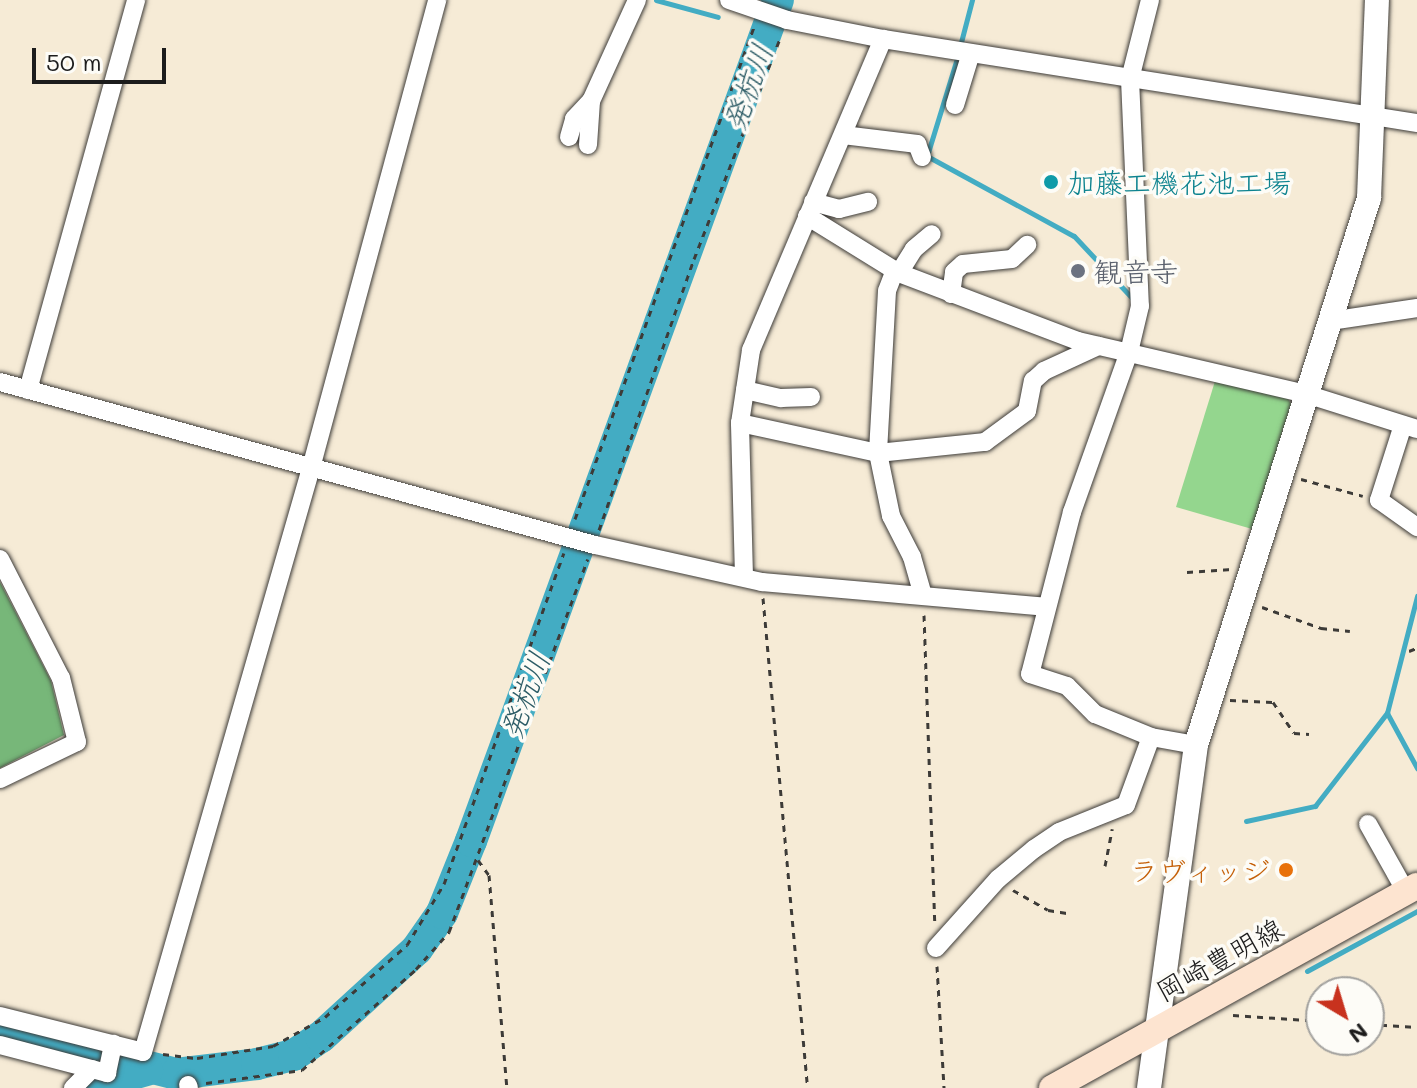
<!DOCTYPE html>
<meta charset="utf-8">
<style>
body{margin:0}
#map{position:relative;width:1417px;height:1088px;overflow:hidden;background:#f6ebd6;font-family:Mali,"Klee One",sans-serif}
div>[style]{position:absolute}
.green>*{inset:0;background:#94d68e}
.forest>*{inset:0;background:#77b779}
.stream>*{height:5px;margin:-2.5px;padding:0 2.5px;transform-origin:2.5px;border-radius:2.5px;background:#43acc3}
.river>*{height:32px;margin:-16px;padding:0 16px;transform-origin:16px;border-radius:16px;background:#43acc3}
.path>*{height:3px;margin-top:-1.5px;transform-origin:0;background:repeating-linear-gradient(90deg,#3d3b38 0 6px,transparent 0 12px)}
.roads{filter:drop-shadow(0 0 2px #3d3b38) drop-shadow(0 0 2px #3d3b38)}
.minor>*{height:18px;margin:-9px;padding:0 9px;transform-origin:9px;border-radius:9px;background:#fff}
.tertiary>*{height:24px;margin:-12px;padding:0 12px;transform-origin:12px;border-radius:12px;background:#fff}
.secondary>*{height:26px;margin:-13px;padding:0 13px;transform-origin:13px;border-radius:13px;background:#fde4d0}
.dots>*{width:22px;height:22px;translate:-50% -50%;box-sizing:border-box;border:4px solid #fdfcf7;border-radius:50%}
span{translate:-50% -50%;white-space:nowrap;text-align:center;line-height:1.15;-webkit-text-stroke:7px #fdfcf7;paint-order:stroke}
.culture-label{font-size:28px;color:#0d838f}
.left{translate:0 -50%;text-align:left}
.worship-label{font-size:28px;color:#5b616d}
.food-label{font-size:28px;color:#c56008}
.right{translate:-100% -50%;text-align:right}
.street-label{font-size:28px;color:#1c1c1c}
.water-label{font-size:30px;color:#2e5d67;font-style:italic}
.north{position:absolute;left:1305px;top:976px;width:80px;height:80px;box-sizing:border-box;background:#fdfcf7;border:2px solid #a3a29f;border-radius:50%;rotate:142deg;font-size:22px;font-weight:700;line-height:32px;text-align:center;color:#1c1c1c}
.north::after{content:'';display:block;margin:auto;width:28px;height:36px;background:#c8321e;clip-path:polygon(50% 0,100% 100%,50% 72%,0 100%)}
.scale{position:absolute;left:32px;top:48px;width:134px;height:36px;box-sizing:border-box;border:4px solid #1c1c1c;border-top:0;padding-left:10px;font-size:24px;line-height:28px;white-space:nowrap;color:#1c1c1c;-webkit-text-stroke:6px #fdfcf7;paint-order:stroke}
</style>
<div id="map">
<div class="green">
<div style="clip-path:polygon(1216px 378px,1286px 395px,1291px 404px,1252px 529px,1176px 507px)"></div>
</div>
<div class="forest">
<div style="clip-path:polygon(0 582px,51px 681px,64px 735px,0 768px)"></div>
</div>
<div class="stream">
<div style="left:656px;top:0;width:64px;rotate:15.3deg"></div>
<div style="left:767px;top:30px;width:2px"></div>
<div style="left:960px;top:46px;width:48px;rotate:-75.4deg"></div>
<div style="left:958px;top:55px;width:106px;rotate:107.1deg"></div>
<div style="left:927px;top:156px;width:167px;rotate:28.6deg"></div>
<div style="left:1074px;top:236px;width:85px;rotate:46.9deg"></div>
<div style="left:1387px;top:713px;width:63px;rotate:61.4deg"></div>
<div style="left:1246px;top:821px;width:71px;rotate:-12.3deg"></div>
<div style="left:1315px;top:806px;width:118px;rotate:-52.3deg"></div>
<div style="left:1387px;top:713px;width:121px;rotate:-75.6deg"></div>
<div style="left:1307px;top:971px;width:125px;rotate:-28.6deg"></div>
</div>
<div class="river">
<div style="left:0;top:1029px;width:182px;rotate:14.3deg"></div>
<div style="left:176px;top:1074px;width:82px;rotate:-7deg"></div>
<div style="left:257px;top:1064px;width:38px;rotate:-14deg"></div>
<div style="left:294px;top:1055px;width:32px;rotate:-34deg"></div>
<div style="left:321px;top:1037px;width:130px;rotate:-42.5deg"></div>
<div style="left:417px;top:949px;width:44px;rotate:-55.2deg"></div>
<div style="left:442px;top:913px;width:78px;rotate:-68.1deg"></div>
<div style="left:471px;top:841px;width:895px;rotate:-69.95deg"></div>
<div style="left:96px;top:1084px;width:53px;rotate:-15.4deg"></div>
</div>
<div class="path">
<div style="left:1301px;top:479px;width:64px;rotate:15.3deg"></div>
<div style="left:575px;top:519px;width:524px;rotate:-70.01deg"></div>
<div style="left:599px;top:530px;width:287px;rotate:-70.7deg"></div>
<div style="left:694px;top:259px;width:237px;rotate:-68.7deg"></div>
<div style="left:1187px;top:572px;width:45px;rotate:-3.8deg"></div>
<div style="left:763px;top:598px;width:492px;rotate:84.8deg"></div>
<div style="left:1262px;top:607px;width:63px;rotate:19.6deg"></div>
<div style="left:1321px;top:628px;width:29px;rotate:6deg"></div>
<div style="left:924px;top:615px;width:308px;rotate:88deg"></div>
<div style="left:1409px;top:651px;width:9px;rotate:-21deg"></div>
<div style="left:1230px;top:700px;width:43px;rotate:2.7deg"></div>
<div style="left:1273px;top:702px;width:37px;rotate:56deg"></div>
<div style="left:1294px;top:733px;width:15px;rotate:4deg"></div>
<div style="left:478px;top:860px;width:19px;rotate:54deg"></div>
<div style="left:489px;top:875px;width:214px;rotate:85.2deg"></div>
<div style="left:1105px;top:866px;width:38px;rotate:-79deg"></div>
<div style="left:1013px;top:890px;width:40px;rotate:29.7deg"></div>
<div style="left:1048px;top:910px;width:19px;rotate:9deg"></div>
<div style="left:937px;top:966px;width:122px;rotate:86.7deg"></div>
<div style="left:1233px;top:1015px;width:88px;rotate:3.9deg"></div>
<div style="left:1369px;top:1024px;width:48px;rotate:3.6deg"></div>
<div style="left:163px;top:1054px;width:34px;rotate:7deg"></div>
<div style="left:197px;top:1058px;width:77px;rotate:-9deg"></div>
<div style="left:273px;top:1046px;width:60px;rotate:-29.1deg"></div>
<div style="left:325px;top:1017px;width:109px;rotate:-41.3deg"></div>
<div style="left:407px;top:945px;width:71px;rotate:-58.8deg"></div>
<div style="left:444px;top:884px;width:352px;rotate:-70.1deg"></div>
<div style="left:206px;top:1083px;width:97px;rotate:-7.7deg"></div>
<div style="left:302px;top:1070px;width:152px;rotate:-41.5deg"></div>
<div style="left:416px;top:969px;width:50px;rotate:-48.3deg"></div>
<div style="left:449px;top:932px;width:398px;rotate:-69.6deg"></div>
</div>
<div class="roads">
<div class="minor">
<div style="left:729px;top:0;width:61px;rotate:19deg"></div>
<div style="left:787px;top:20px;width:98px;rotate:11.2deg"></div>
<div style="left:883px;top:39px;width:541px;rotate:8.94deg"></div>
<div style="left:1150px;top:0;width:81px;rotate:104.2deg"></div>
<div style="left:1130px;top:79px;width:227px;rotate:87.5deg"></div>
<div style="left:1140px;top:306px;width:47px;rotate:103.4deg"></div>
<div style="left:1129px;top:352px;width:170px;rotate:109.6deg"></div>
<div style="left:1072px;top:512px;width:167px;rotate:104.5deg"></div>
<div style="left:1030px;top:674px;width:39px;rotate:18deg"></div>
<div style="left:1067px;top:686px;width:40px;rotate:45deg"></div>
<div style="left:1095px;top:714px;width:61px;rotate:22.3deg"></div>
<div style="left:1151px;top:737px;width:46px;rotate:10.1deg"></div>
<div style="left:955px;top:105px;width:54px;rotate:-72.9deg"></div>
<div style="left:843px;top:135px;width:75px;rotate:6.9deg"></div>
<div style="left:917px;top:144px;width:14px;rotate:69deg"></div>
<div style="left:569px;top:137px;width:19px;rotate:-74deg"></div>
<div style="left:574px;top:119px;width:25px;rotate:-47deg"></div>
<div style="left:588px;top:145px;width:44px;rotate:-86.1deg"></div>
<div style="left:591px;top:101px;width:111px;rotate:-65.5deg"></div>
<div style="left:813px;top:202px;width:27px;rotate:15deg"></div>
<div style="left:839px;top:209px;width:30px;rotate:-14deg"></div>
<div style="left:807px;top:216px;width:108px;rotate:31.8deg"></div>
<div style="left:899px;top:273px;width:191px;rotate:20.8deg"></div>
<div style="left:1078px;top:341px;width:234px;rotate:13.1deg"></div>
<div style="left:1306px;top:394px;width:116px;rotate:17.5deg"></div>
<div style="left:895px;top:270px;width:22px;rotate:111deg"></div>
<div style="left:887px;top:291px;width:162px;rotate:93.2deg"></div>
<div style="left:878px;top:453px;width:64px;rotate:78.3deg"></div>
<div style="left:891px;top:516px;width:46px;rotate:62.9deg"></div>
<div style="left:912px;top:557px;width:40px;rotate:74deg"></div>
<div style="left:899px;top:273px;width:28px;rotate:-58deg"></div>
<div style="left:914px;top:249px;width:23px;rotate:-40deg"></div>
<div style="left:951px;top:294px;width:22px;rotate:-82deg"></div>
<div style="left:954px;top:272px;width:12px;rotate:-42deg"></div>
<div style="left:963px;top:264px;width:49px;rotate:-5.8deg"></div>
<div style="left:1012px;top:259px;width:21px;rotate:-43deg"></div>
<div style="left:1330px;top:321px;width:88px;rotate:-8.5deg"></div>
<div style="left:0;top:382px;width:617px;rotate:15.32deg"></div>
<div style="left:595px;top:545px;width:171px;rotate:12.5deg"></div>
<div style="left:762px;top:582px;width:284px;rotate:5deg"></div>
<div style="left:28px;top:390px;width:405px;rotate:-74.5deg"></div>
<div style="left:745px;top:390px;width:37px;rotate:13deg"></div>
<div style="left:781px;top:398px;width:30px;rotate:-2deg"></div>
<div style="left:740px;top:423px;width:141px;rotate:12.3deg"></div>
<div style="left:878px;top:453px;width:108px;rotate:-5.9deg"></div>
<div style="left:985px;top:442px;width:52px;rotate:-36.4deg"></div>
<div style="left:1027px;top:411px;width:31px;rotate:-79deg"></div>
<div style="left:1033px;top:381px;width:15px;rotate:-42deg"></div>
<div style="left:1044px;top:371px;width:60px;rotate:-24.8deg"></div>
<div style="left:1403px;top:425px;width:79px;rotate:107.7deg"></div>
<div style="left:1379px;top:500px;width:47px;rotate:35.4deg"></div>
<div style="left:0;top:559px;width:134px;rotate:62.9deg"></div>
<div style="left:61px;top:678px;width:66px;rotate:76deg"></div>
<div style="left:77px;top:742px;width:85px;rotate:154.3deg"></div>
<div style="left:744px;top:577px;width:154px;rotate:-91.5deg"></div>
<div style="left:740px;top:423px;width:74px;rotate:-81.4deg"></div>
<div style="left:751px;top:350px;width:338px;rotate:-67deg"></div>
<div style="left:1368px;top:824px;width:78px;rotate:60.8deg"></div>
<div style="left:936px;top:948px;width:93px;rotate:-48.1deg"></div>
<div style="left:998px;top:879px;width:47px;rotate:-39.8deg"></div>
<div style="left:1034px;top:849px;width:30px;rotate:-34deg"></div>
<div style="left:1059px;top:832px;width:72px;rotate:-21.9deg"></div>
<div style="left:1126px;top:805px;width:72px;rotate:-69.8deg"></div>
<div style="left:0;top:1016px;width:147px;rotate:14.1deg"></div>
<div style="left:143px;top:1052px;width:608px;rotate:-73.95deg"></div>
<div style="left:311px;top:468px;width:485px;rotate:-74.9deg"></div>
<div style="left:0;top:1045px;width:111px;rotate:14.7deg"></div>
<div style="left:107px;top:1073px;width:30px;rotate:-78deg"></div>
<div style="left:188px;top:1085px;width:3px;rotate:72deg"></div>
<div style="left:73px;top:1088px;width:27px;rotate:-45deg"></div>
</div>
<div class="tertiary">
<div style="left:1149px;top:1088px;width:346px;rotate:-82.2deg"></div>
<div style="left:1196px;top:745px;width:574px;rotate:-72.45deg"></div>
<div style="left:1369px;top:198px;width:198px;rotate:-87.7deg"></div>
</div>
<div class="secondary">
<div style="left:1052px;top:1088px;width:417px;rotate:-29deg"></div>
</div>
</div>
<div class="dots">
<div style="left:1051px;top:182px;background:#0f9aa8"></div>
<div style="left:1078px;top:271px;background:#6b7280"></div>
<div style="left:1286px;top:870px;background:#e8710a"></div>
</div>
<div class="culture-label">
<span class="left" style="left:1067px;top:182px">加藤工機花池工場</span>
</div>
<div class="worship-label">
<span class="left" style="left:1094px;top:271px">観音寺</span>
</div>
<div class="food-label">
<span class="right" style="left:1270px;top:870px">ラヴィッジ</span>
</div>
<div class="street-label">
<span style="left:1219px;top:959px;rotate:-29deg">岡崎豊明線</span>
</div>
<div class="water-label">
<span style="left:747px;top:87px;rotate:-70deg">発杭川</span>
<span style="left:524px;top:695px;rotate:-70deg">発杭川</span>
</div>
<div class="north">N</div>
<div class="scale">50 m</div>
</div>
